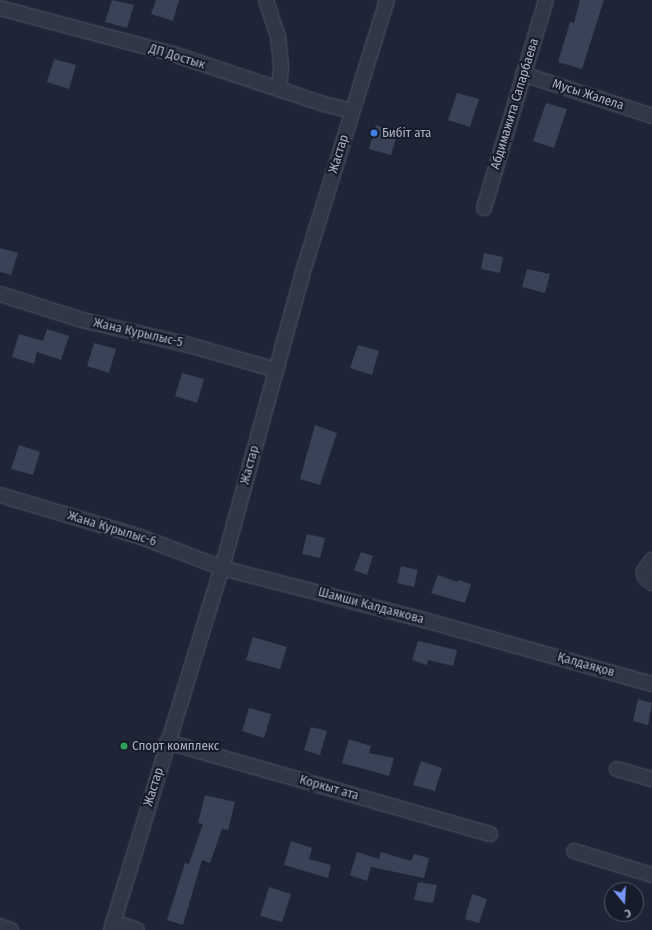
<!DOCTYPE html>
<meta charset="utf-8">
<style>
body{margin:0}
#map{position:relative;width:652px;height:930px;overflow:hidden;background:#1e2536;font-family:"Fira Sans Condensed",sans-serif}
div>[style]{position:absolute}
.building>*{inset:0;background:#3a4257}
.roads{filter:drop-shadow(0 0 1px #4f5465) drop-shadow(0 0 1px #4f5465)}
.minor>*{height:14px;margin:-7px;padding:0 7px;transform-origin:7px;border-radius:7px;background:#313747}
.dots>*{width:11px;height:11px;translate:-50% -50%;box-sizing:border-box;border:2px solid #171c2b;border-radius:50%}
span{translate:-50% -50%;white-space:nowrap;text-align:center;line-height:1.15;-webkit-text-stroke:4px #171c2b;paint-order:stroke}
.street-label{font-size:13px;color:#abb1c4}
.poi-label{font-size:13px;color:#abb1c4}
.left{translate:0 -50%;text-align:left}
.north{position:absolute;left:604px;top:882px;width:40px;height:40px;box-sizing:border-box;background:#171c2b;border:1px solid #525868;border-radius:50%;rotate:162deg;font-size:11px;font-weight:700;line-height:16px;text-align:center;color:#abb1c4}
.north::after{content:'';display:block;margin:auto;width:14px;height:18px;background:#7997fb;clip-path:polygon(50% 0,100% 100%,50% 72%,0 100%)}
</style>
<div id="map">
<div class="building">
<div style="clip-path:polygon(112px 0,134px 5px,127px 28px,105px 22px)"></div>
<div style="clip-path:polygon(156px 0,179px 0,173px 21px,151px 14px)"></div>
<div style="clip-path:polygon(580px 0,604px 0,582px 69px,558px 62px,570px 22px,574px 23px)"></div>
<div style="clip-path:polygon(54px 59px,76px 65px,69px 89px,47px 82px)"></div>
<div style="clip-path:polygon(457px 93px,479px 99px,470px 127px,448px 120px)"></div>
<div style="clip-path:polygon(546px 103px,567px 109px,554px 148px,533px 141px)"></div>
<div style="clip-path:polygon(376px 125px,398px 132px,391px 155px,369px 149px)"></div>
<div style="clip-path:polygon(0 248px,18px 253px,11px 275px,0 272px)"></div>
<div style="clip-path:polygon(484px 253px,503px 257px,500px 273px,481px 269px)"></div>
<div style="clip-path:polygon(527px 269px,550px 274px,545px 293px,522px 287px)"></div>
<div style="clip-path:polygon(47px 329px,69px 336px,61px 360px,37px 352px,34px 364px,12px 357px,19px 334px,43px 341px)"></div>
<div style="clip-path:polygon(94px 343px,116px 349px,109px 373px,87px 366px)"></div>
<div style="clip-path:polygon(358px 345px,379px 351px,372px 375px,350px 368px)"></div>
<div style="clip-path:polygon(182px 373px,204px 379px,197px 403px,175px 396px)"></div>
<div style="clip-path:polygon(315px 425px,337px 433px,320px 485px,300px 479px)"></div>
<div style="clip-path:polygon(19px 445px,40px 452px,33px 475px,11px 469px)"></div>
<div style="clip-path:polygon(307px 534px,325px 538px,320px 558px,302px 554px)"></div>
<div style="clip-path:polygon(361px 552px,373px 556px,367px 575px,354px 570px)"></div>
<div style="clip-path:polygon(401px 566px,418px 570px,414px 587px,397px 583px)"></div>
<div style="clip-path:polygon(438px 575px,457px 582px,458px 580px,471px 584px,465px 603px,431px 593px)"></div>
<div style="clip-path:polygon(253px 637px,287px 647px,280px 669px,246px 660px)"></div>
<div style="clip-path:polygon(418px 641px,457px 650px,453px 666px,428px 660px,427px 665px,412px 660px)"></div>
<div style="clip-path:polygon(638px 699px,652px 703px,648px 725px,633px 721px)"></div>
<div style="clip-path:polygon(249px 708px,271px 714px,264px 738px,242px 731px)"></div>
<div style="clip-path:polygon(311px 727px,327px 731px,320px 755px,304px 750px)"></div>
<div style="clip-path:polygon(349px 739px,371px 746px,369px 753px,394px 758px,389px 776px,342px 763px)"></div>
<div style="clip-path:polygon(421px 761px,442px 768px,435px 791px,413px 785px)"></div>
<div style="clip-path:polygon(205px 795px,235px 802px,228px 830px,222px 829px,210px 863px,202px 860px,183px 925px,167px 920px,185px 863px,189px 864px,203px 824px,198px 823px)"></div>
<div style="clip-path:polygon(291px 841px,312px 848px,309px 859px,331px 865px,328px 878px,284px 865px)"></div>
<div style="clip-path:polygon(357px 852px,379px 859px,381px 852px,411px 861px,414px 854px,429px 858px,424px 878px,371px 867px,367px 881px,350px 875px)"></div>
<div style="clip-path:polygon(418px 882px,437px 885px,433px 903px,414px 900px)"></div>
<div style="clip-path:polygon(269px 887px,291px 894px,282px 922px,260px 916px)"></div>
<div style="clip-path:polygon(472px 894px,487px 899px,479px 923px,465px 919px)"></div>
</div>
<div class="roads">
<div class="minor">
<div style="left:266px;top:0;width:38px;rotate:72deg"></div>
<div style="left:278px;top:36px;width:31px;rotate:84deg"></div>
<div style="left:281px;top:67px;width:22px;rotate:95deg"></div>
<div style="left:0;top:8px;width:179px;rotate:14.9deg"></div>
<div style="left:173px;top:54px;width:155px;rotate:18.4deg"></div>
<div style="left:320px;top:103px;width:33px;rotate:14deg"></div>
<div style="left:523px;top:74px;width:136px;rotate:18deg"></div>
<div style="left:484px;top:208px;width:217px;rotate:-73.4deg"></div>
<div style="left:0;top:294px;width:86px;rotate:17.6deg"></div>
<div style="left:82px;top:320px;width:110px;rotate:13.2deg"></div>
<div style="left:189px;top:345px;width:91px;rotate:15.9deg"></div>
<div style="left:0;top:495px;width:147px;rotate:16.6deg"></div>
<div style="left:141px;top:537px;width:87px;rotate:20.9deg"></div>
<div style="left:222px;top:568px;width:209px;rotate:14.4deg"></div>
<div style="left:424px;top:620px;width:237px;rotate:15.7deg"></div>
<div style="left:652px;top:560px;width:14px;rotate:126deg"></div>
<div style="left:644px;top:571px;width:6px;rotate:81deg"></div>
<div style="left:645px;top:577px;width:9px;rotate:41deg"></div>
<div style="left:167px;top:742px;width:336px;rotate:15.9deg"></div>
<div style="left:617px;top:769px;width:36px;rotate:16deg"></div>
<div style="left:574px;top:851px;width:82px;rotate:17.1deg"></div>
<div style="left:113px;top:922px;width:25px;rotate:18deg"></div>
<div style="left:0;top:926px;width:12px;rotate:20deg"></div>
<div style="left:111px;top:930px;width:379px;rotate:-73deg"></div>
<div style="left:222px;top:568px;width:314px;rotate:-74.7deg"></div>
<div style="left:305px;top:265px;width:277px;rotate:-72.8deg"></div>
</div>
</div>
<div class="dots">
<div style="left:374px;top:133px;background:#3f7fe0"></div>
<div style="left:124px;top:746px;background:#2e9e5b"></div>
</div>
<div class="street-label">
<span style="left:177px;top:57px;rotate:17deg">ДП Достык</span>
<span style="left:588px;top:95px;rotate:18deg">Мусы Жалела</span>
<span style="left:515px;top:104px;rotate:-73deg">Абдимажита Сапарбаева</span>
<span style="left:339px;top:154px;rotate:-73deg">Жастар</span>
<span style="left:138px;top:333px;rotate:13deg">Жана Курылыс-5</span>
<span style="left:250px;top:465px;rotate:-75deg">Жастар</span>
<span style="left:112px;top:529px;rotate:17deg">Жана Курылыс-6</span>
<span style="left:371px;top:606px;rotate:15deg">Шамши Калдаякова</span>
<span style="left:586px;top:665px;rotate:16deg">Қалдаяқов</span>
<span style="left:154px;top:787px;rotate:-73deg">Жастар</span>
<span style="left:329px;top:788px;rotate:16deg">Коркыт ата</span>
</div>
<div class="poi-label">
<span class="left" style="left:382px;top:133px">Бибіт ата</span>
<span class="left" style="left:132px;top:746px">Спорт комплекс</span>
</div>
<div class="north">С</div>
</div>
